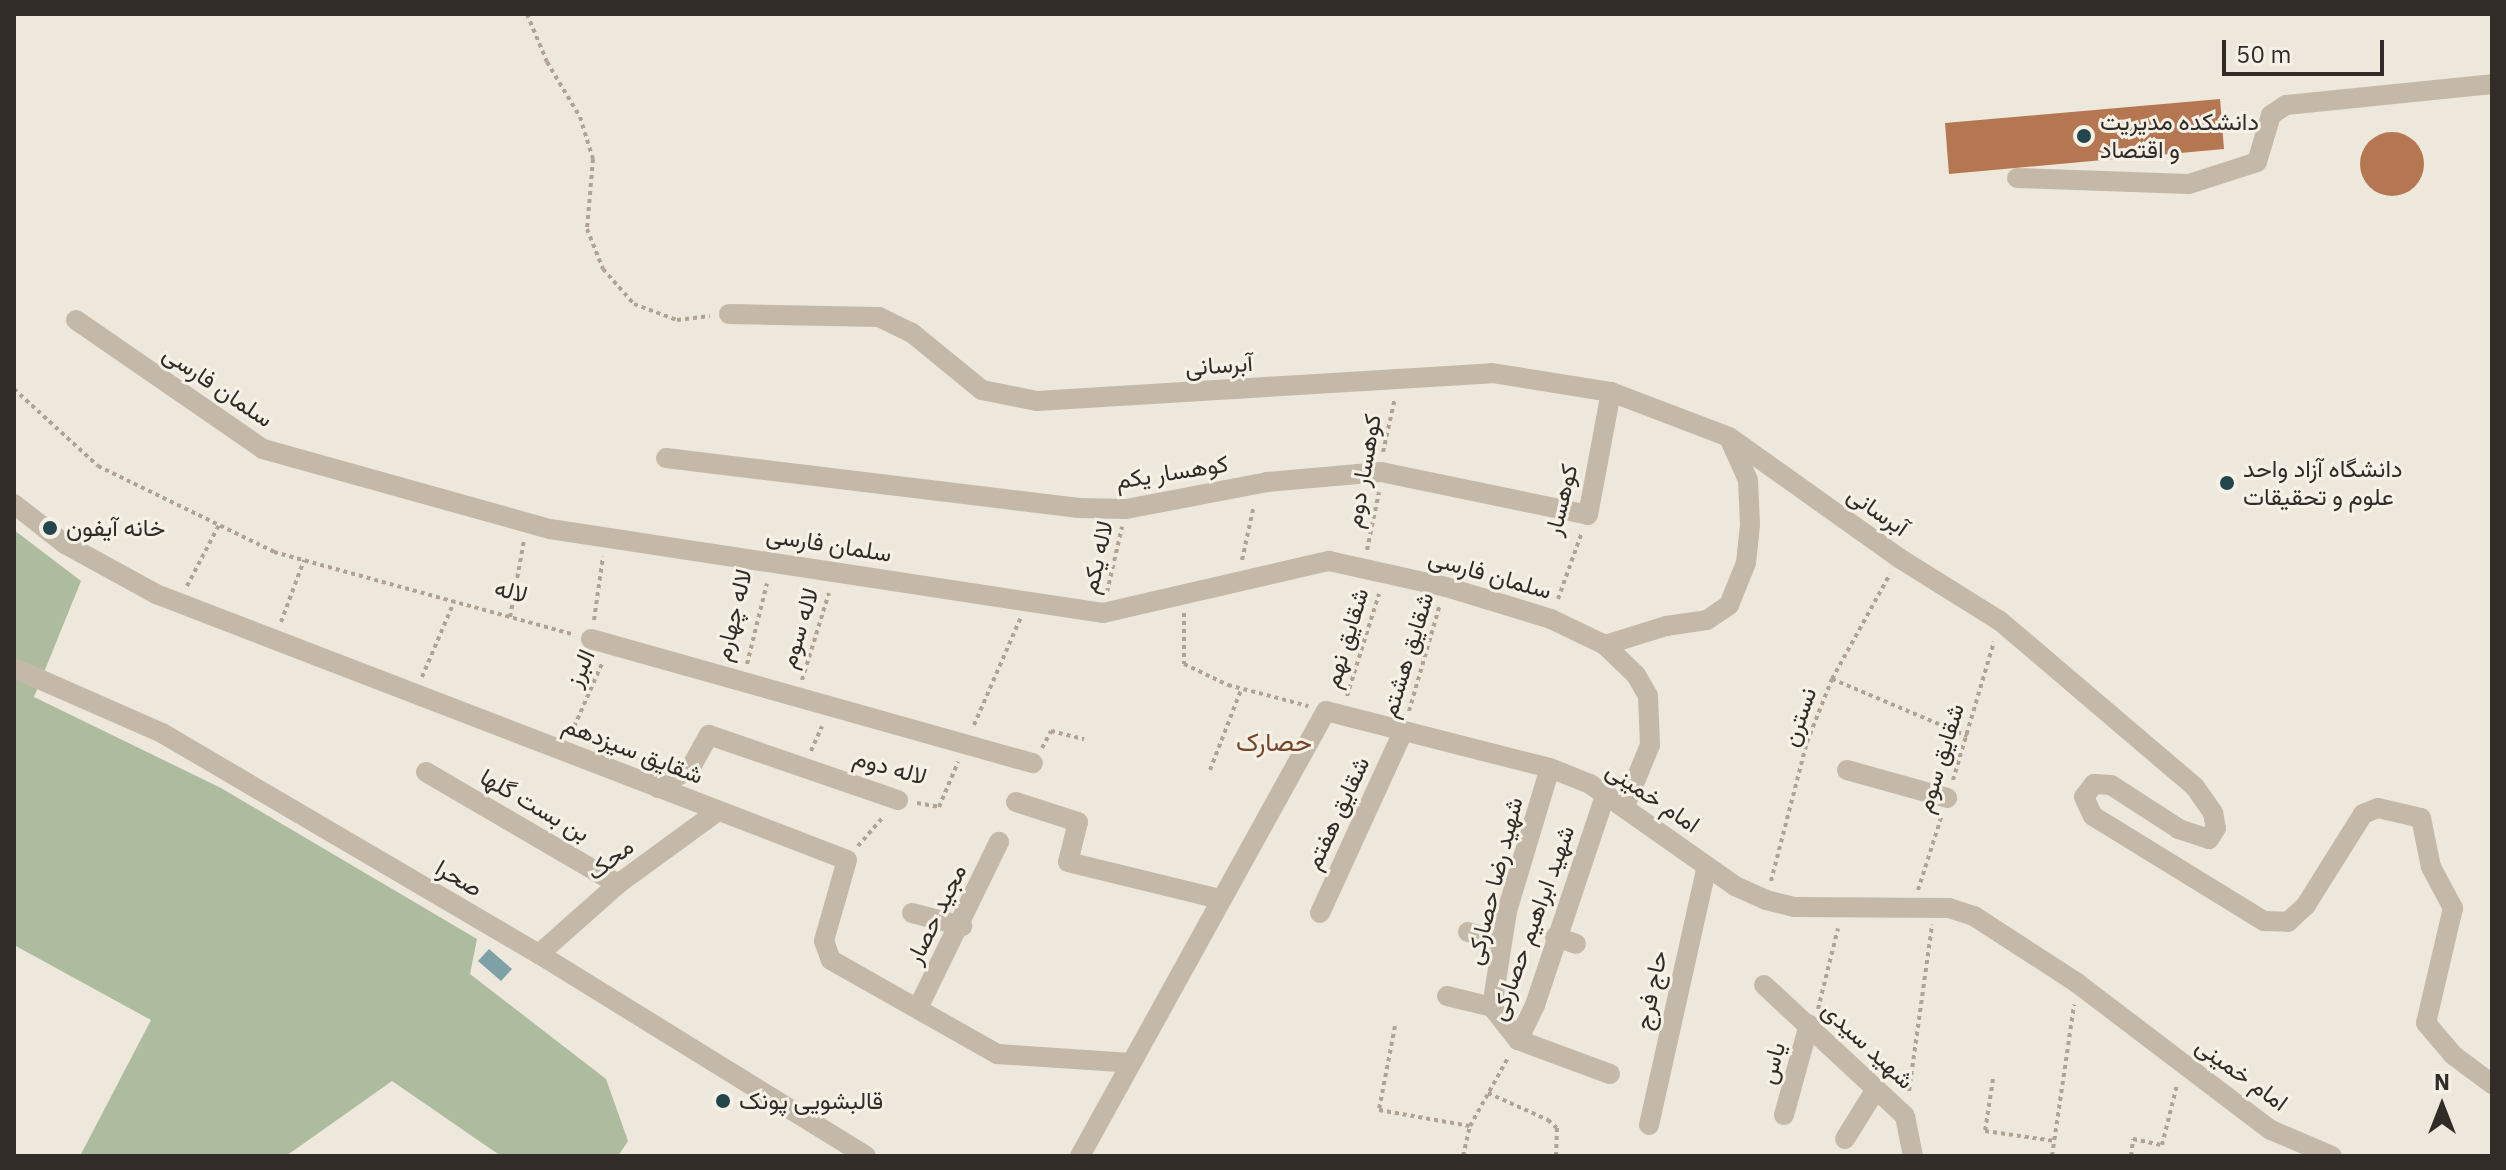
<!DOCTYPE html>
<meta charset="utf-8">
<style>
body{margin:0}
#map{position:relative;width:2506px;height:1170px;overflow:hidden;background:#eee7db;font-family:"IBM Plex Sans",Vazirmatn,sans-serif}
div>[style]{position:absolute}
.green>*{inset:0;background:#adbb9e}
.water>*{inset:0;background:#7ea0a7}
.building>*{inset:0;background:#b57652}
.round{border-radius:50%}
.path>*{height:4px;margin-top:-2px;transform-origin:0;background:repeating-linear-gradient(90deg,#b0a394 0 4px,transparent 0 8px)}
.minor>*{height:20px;margin:-10px;padding:0 10px;transform-origin:10px;border-radius:10px;background:#c4b9a9}
.dots>*{width:22px;height:22px;translate:-50% -50%;box-sizing:border-box;border:4px solid #f6f1e7;border-radius:50%}
span{translate:-50% -50%;white-space:nowrap;text-align:center;line-height:1.15;-webkit-text-stroke:6px #f6f1e7;paint-order:stroke}
.poi-label{font-size:24px;color:#322c28}
.left{translate:0 -50%;text-align:left}
.street-label{font-size:24px;color:#322c28}
.neighbourhood-label{font-size:26px;color:#76462c}
.frame{position:absolute;inset:0;border:16px solid #322c28;pointer-events:none}
.north{position:absolute;left:2402px;top:1066px;width:80px;height:80px;-webkit-text-stroke:6px #f6f1e7;paint-order:stroke;rotate:0deg;font-size:22px;font-weight:700;line-height:32px;text-align:center;color:#322c28}
.north::after{content:'';display:block;margin:auto;width:28px;height:36px;background:#322c28;clip-path:polygon(50% 0,100% 100%,50% 72%,0 100%)}
.scale{position:absolute;left:2222px;top:40px;width:162px;height:36px;box-sizing:border-box;border:4px solid #322c28;border-top:0;padding-left:10px;font-size:24px;line-height:28px;white-space:nowrap;color:#322c28;-webkit-text-stroke:6px #f6f1e7;paint-order:stroke}
</style>
<div id="map">
<div class="green">
<div style="clip-path:polygon(14px 530px,81px 581px,34px 697px,221px 788px,477px 939px,470px 974px,606px 1079px,628px 1141px,618px 1156px,501px 1156px,392px 1081px,286px 1156px,80px 1156px,151px 1020px,14px 945px)"></div>
</div>
<div class="water">
<div style="clip-path:polygon(489px 949px,512px 969px,501px 981px,478px 961px)"></div>
</div>
<div class="building">
<div style="clip-path:polygon(2220px 99px,2224px 149px,1949px 174px,1945px 123px)"></div>
<div class="round" style="left:2360px;top:132px;width:64px;height:64px"></div>
</div>
<div class="path">
<div style="left:527px;top:14px;width:52px;rotate:67.4deg"></div>
<div style="left:547px;top:62px;width:64px;rotate:59deg"></div>
<div style="left:580px;top:117px;width:44px;rotate:72.8deg"></div>
<div style="left:593px;top:159px;width:70px;rotate:94.9deg"></div>
<div style="left:587px;top:229px;width:43px;rotate:68.2deg"></div>
<div style="left:603px;top:269px;width:47px;rotate:48.5deg"></div>
<div style="left:634px;top:304px;width:46px;rotate:20.4deg"></div>
<div style="left:677px;top:320px;width:33px;rotate:-7deg"></div>
<div style="left:14px;top:389px;width:114px;rotate:42.5deg"></div>
<div style="left:98px;top:466px;width:196px;rotate:26deg"></div>
<div style="left:274px;top:552px;width:312px;rotate:15.4deg"></div>
<div style="left:1383px;top:452px;width:55px;rotate:-77.5deg"></div>
<div style="left:1367px;top:550px;width:59px;rotate:-78.3deg"></div>
<div style="left:1242px;top:560px;width:56px;rotate:-77.7deg"></div>
<div style="left:187px;top:586px;width:69px;rotate:-62.3deg"></div>
<div style="left:1107px;top:592px;width:67px;rotate:-77deg"></div>
<div style="left:1558px;top:599px;width:71px;rotate:-70.3deg"></div>
<div style="left:1184px;top:613px;width:51px;rotate:90deg"></div>
<div style="left:1184px;top:664px;width:49px;rotate:25.5deg"></div>
<div style="left:1228px;top:685px;width:83px;rotate:14.7deg"></div>
<div style="left:510px;top:617px;width:77px;rotate:-79.6deg"></div>
<div style="left:594px;top:620px;width:64px;rotate:-81.9deg"></div>
<div style="left:281px;top:622px;width:66px;rotate:-69.6deg"></div>
<div style="left:747px;top:664px;width:83px;rotate:-76.1deg"></div>
<div style="left:422px;top:677px;width:82px;rotate:-66.9deg"></div>
<div style="left:1832px;top:679px;width:147px;rotate:22.9deg"></div>
<div style="left:802px;top:680px;width:91px;rotate:-72.8deg"></div>
<div style="left:1347px;top:696px;width:107px;rotate:-72.6deg"></div>
<div style="left:1409px;top:711px;width:111px;rotate:-73.8deg"></div>
<div style="left:974px;top:725px;width:116px;rotate:-66.5deg"></div>
<div style="left:571px;top:734px;width:80px;rotate:-66.3deg"></div>
<div style="left:1042px;top:748px;width:19px;rotate:-62deg"></div>
<div style="left:1051px;top:731px;width:34px;rotate:14deg"></div>
<div style="left:811px;top:751px;width:27px;rotate:-66deg"></div>
<div style="left:1210px;top:770px;width:86px;rotate:-68.8deg"></div>
<div style="left:1953px;top:780px;width:144px;rotate:-73.5deg"></div>
<div style="left:917px;top:803px;width:22px;rotate:10deg"></div>
<div style="left:939px;top:807px;width:49px;rotate:-67.1deg"></div>
<div style="left:858px;top:846px;width:40px;rotate:-49deg"></div>
<div style="left:1771px;top:881px;width:144px;rotate:-75.5deg"></div>
<div style="left:1807px;top:742px;width:68px;rotate:-68.4deg"></div>
<div style="left:1832px;top:679px;width:120px;rotate:-61.1deg"></div>
<div style="left:1918px;top:890px;width:79px;rotate:-72.3deg"></div>
<div style="left:1818px;top:1009px;width:83px;rotate:-76.1deg"></div>
<div style="left:1395px;top:1026px;width:86px;rotate:100.8deg"></div>
<div style="left:1379px;top:1110px;width:92px;rotate:10deg"></div>
<div style="left:1993px;top:1079px;width:53px;rotate:98.7deg"></div>
<div style="left:1985px;top:1131px;width:71px;rotate:8.1deg"></div>
<div style="left:1909px;top:1091px;width:168px;rotate:-82.1deg"></div>
<div style="left:1488px;top:1093px;width:66px;rotate:24.2deg"></div>
<div style="left:1548px;top:1120px;width:12px;rotate:42deg"></div>
<div style="left:1557px;top:1128px;width:28px;rotate:92deg"></div>
<div style="left:1463px;top:1156px;width:31px;rotate:-77deg"></div>
<div style="left:1470px;top:1126px;width:80px;rotate:-60.9deg"></div>
<div style="left:2052px;top:1156px;width:153px;rotate:-81.7deg"></div>
<div style="left:2131px;top:1156px;width:17px;rotate:-83deg"></div>
<div style="left:2133px;top:1139px;width:30px;rotate:12deg"></div>
<div style="left:2162px;top:1145px;width:62px;rotate:-76deg"></div>
</div>
<div class="minor">
<div style="left:2017px;top:178px;width:172px;rotate:2deg"></div>
<div style="left:2189px;top:184px;width:71px;rotate:-17.9deg"></div>
<div style="left:2257px;top:162px;width:49px;rotate:-73.4deg"></div>
<div style="left:2271px;top:115px;width:18px;rotate:-34deg"></div>
<div style="left:2286px;top:105px;width:207px;rotate:-5.8deg"></div>
<div style="left:729px;top:314px;width:150px;rotate:1.1deg"></div>
<div style="left:879px;top:317px;width:37px;rotate:26deg"></div>
<div style="left:912px;top:333px;width:90px;rotate:39.2deg"></div>
<div style="left:982px;top:390px;width:56px;rotate:11.3deg"></div>
<div style="left:1037px;top:401px;width:456px;rotate:-3.5deg"></div>
<div style="left:1492px;top:373px;width:121px;rotate:9.1deg"></div>
<div style="left:1611px;top:392px;width:126px;rotate:20.9deg"></div>
<div style="left:1729px;top:437px;width:209px;rotate:35.4deg"></div>
<div style="left:1899px;top:558px;width:119px;rotate:32deg"></div>
<div style="left:2000px;top:621px;width:256px;rotate:40.4deg"></div>
<div style="left:2195px;top:787px;width:32px;rotate:55deg"></div>
<div style="left:2213px;top:813px;width:15px;rotate:79deg"></div>
<div style="left:2216px;top:828px;width:13px;rotate:122deg"></div>
<div style="left:2209px;top:839px;width:32px;rotate:-162deg"></div>
<div style="left:2179px;top:829px;width:81px;rotate:-147.1deg"></div>
<div style="left:2111px;top:785px;width:17px;rotate:-177deg"></div>
<div style="left:2094px;top:784px;width:16px;rotate:128deg"></div>
<div style="left:2084px;top:797px;width:21px;rotate:65deg"></div>
<div style="left:2093px;top:816px;width:201px;rotate:31.6deg"></div>
<div style="left:2264px;top:921px;width:24px;rotate:2deg"></div>
<div style="left:2288px;top:922px;width:25px;rotate:-43deg"></div>
<div style="left:2306px;top:905px;width:107px;rotate:-57.9deg"></div>
<div style="left:2363px;top:814px;width:16px;rotate:-22deg"></div>
<div style="left:2378px;top:808px;width:44px;rotate:13.1deg"></div>
<div style="left:2421px;top:818px;width:50px;rotate:78.5deg"></div>
<div style="left:2431px;top:867px;width:47px;rotate:61.8deg"></div>
<div style="left:2453px;top:908px;width:118px;rotate:103.2deg"></div>
<div style="left:2426px;top:1023px;width:42px;rotate:49.8deg"></div>
<div style="left:2453px;top:1055px;width:49px;rotate:36.6deg"></div>
<div style="left:76px;top:320px;width:227px;rotate:34.6deg"></div>
<div style="left:263px;top:449px;width:298px;rotate:15.6deg"></div>
<div style="left:550px;top:529px;width:559px;rotate:8.64deg"></div>
<div style="left:1103px;top:613px;width:232px;rotate:-13deg"></div>
<div style="left:1329px;top:561px;width:120px;rotate:12.5deg"></div>
<div style="left:1446px;top:587px;width:110px;rotate:16.9deg"></div>
<div style="left:1551px;top:619px;width:60px;rotate:25.7deg"></div>
<div style="left:1605px;top:645px;width:43px;rotate:44.1deg"></div>
<div style="left:1636px;top:675px;width:24px;rotate:60deg"></div>
<div style="left:1648px;top:696px;width:49px;rotate:87.7deg"></div>
<div style="left:1650px;top:745px;width:66px;rotate:112.3deg"></div>
<div style="left:666px;top:458px;width:416px;rotate:6.9deg"></div>
<div style="left:1079px;top:508px;width:47px;rotate:1.2deg"></div>
<div style="left:1126px;top:509px;width:144px;rotate:-10.8deg"></div>
<div style="left:1267px;top:482px;width:114px;rotate:-5deg"></div>
<div style="left:1381px;top:472px;width:211px;rotate:11.7deg"></div>
<div style="left:1588px;top:515px;width:125px;rotate:-79.4deg"></div>
<div style="left:14px;top:504px;width:65px;rotate:38.1deg"></div>
<div style="left:65px;top:544px;width:104px;rotate:28.8deg"></div>
<div style="left:156px;top:594px;width:740px;rotate:21.05deg"></div>
<div style="left:847px;top:860px;width:84px;rotate:105.9deg"></div>
<div style="left:824px;top:941px;width:20px;rotate:70deg"></div>
<div style="left:831px;top:960px;width:191px;rotate:29.5deg"></div>
<div style="left:997px;top:1054px;width:134px;rotate:3.8deg"></div>
<div style="left:591px;top:639px;width:459px;rotate:15.7deg"></div>
<div style="left:1605px;top:645px;width:64px;rotate:-17.3deg"></div>
<div style="left:1666px;top:626px;width:41px;rotate:-8.3deg"></div>
<div style="left:1707px;top:620px;width:27px;rotate:-34deg"></div>
<div style="left:1729px;top:605px;width:45px;rotate:-68deg"></div>
<div style="left:1746px;top:563px;width:39px;rotate:-84deg"></div>
<div style="left:1750px;top:524px;width:44px;rotate:-92.6deg"></div>
<div style="left:1748px;top:480px;width:44px;rotate:-114.2deg"></div>
<div style="left:14px;top:668px;width:162px;rotate:23.7deg"></div>
<div style="left:162px;top:733px;width:437px;rotate:30.4deg"></div>
<div style="left:539px;top:954px;width:384px;rotate:31.7deg"></div>
<div style="left:1847px;top:770px;width:104px;rotate:15.6deg"></div>
<div style="left:426px;top:772px;width:222px;rotate:30.3deg"></div>
<div style="left:658px;top:788px;width:37px;rotate:-31deg"></div>
<div style="left:690px;top:769px;width:39px;rotate:-61deg"></div>
<div style="left:709px;top:735px;width:200px;rotate:19deg"></div>
<div style="left:1016px;top:802px;width:65px;rotate:17.9deg"></div>
<div style="left:1078px;top:822px;width:41px;rotate:104deg"></div>
<div style="left:1068px;top:862px;width:156px;rotate:13.7deg"></div>
<div style="left:912px;top:913px;width:52px;rotate:14.6deg"></div>
<div style="left:1320px;top:913px;width:197px;rotate:-65.4deg"></div>
<div style="left:1468px;top:932px;width:33px;rotate:16deg"></div>
<div style="left:1555px;top:937px;width:22px;rotate:18deg"></div>
<div style="left:539px;top:954px;width:106px;rotate:-41.5deg"></div>
<div style="left:618px;top:884px;width:124px;rotate:-36.1deg"></div>
<div style="left:1764px;top:985px;width:192px;rotate:42.9deg"></div>
<div style="left:1905px;top:1116px;width:41px;rotate:78.7deg"></div>
<div style="left:1447px;top:996px;width:46px;rotate:13.7deg"></div>
<div style="left:1492px;top:1007px;width:42px;rotate:51.8deg"></div>
<div style="left:1492px;top:1007px;width:97px;rotate:-81.1deg"></div>
<div style="left:1507px;top:911px;width:149px;rotate:-73.3deg"></div>
<div style="left:918px;top:1008px;width:185px;rotate:-64deg"></div>
<div style="left:1518px;top:1040px;width:39px;rotate:-64deg"></div>
<div style="left:1535px;top:1005px;width:224px;rotate:-71.5deg"></div>
<div style="left:1518px;top:1040px;width:98px;rotate:20.3deg"></div>
<div style="left:1784px;top:1115px;width:94px;rotate:-74.6deg"></div>
<div style="left:1649px;top:1125px;width:265px;rotate:-77.4deg"></div>
<div style="left:1845px;top:1139px;width:59px;rotate:-58.2deg"></div>
<div style="left:1080px;top:1156px;width:508px;rotate:-61.07deg"></div>
<div style="left:1326px;top:711px;width:231px;rotate:14.3deg"></div>
<div style="left:1550px;top:768px;width:43px;rotate:21.8deg"></div>
<div style="left:1590px;top:784px;width:177px;rotate:35.1deg"></div>
<div style="left:1735px;top:886px;width:34px;rotate:24deg"></div>
<div style="left:1766px;top:900px;width:29px;rotate:14deg"></div>
<div style="left:1794px;top:907px;width:155px;rotate:0.4deg"></div>
<div style="left:1949px;top:908px;width:26px;rotate:18deg"></div>
<div style="left:1974px;top:916px;width:123px;rotate:33deg"></div>
<div style="left:2077px;top:983px;width:243px;rotate:37.2deg"></div>
<div style="left:2271px;top:1130px;width:66px;rotate:23.1deg"></div>
</div>
<div class="dots">
<div style="left:2084px;top:136px;background:#23464e"></div>
<div style="left:2227px;top:483px;background:#23464e"></div>
<div style="left:50px;top:528px;background:#23464e"></div>
<div style="left:723px;top:1101px;background:#23464e"></div>
</div>
<div class="poi-label">
<span class="left" style="left:2100px;top:136px">دانشکده مدیریت<br>و اقتصاد</span>
<span class="left" style="left:2243px;top:483px">دانشگاه آزاد واحد<br>علوم و تحقیقات</span>
<span class="left" style="left:66px;top:528px">خانه آیفون</span>
<span class="left" style="left:739px;top:1101px">قالبشویی پونک</span>
</div>
<div class="street-label">
<span style="left:1219px;top:365px;rotate:-4deg">آبرسانی</span>
<span style="left:218px;top:386px;rotate:34deg">سلمان فارسی</span>
<span style="left:1363px;top:471px;rotate:-80deg">کوهسار دوم</span>
<span style="left:1172px;top:472px;rotate:-9deg">کوهسار یکم</span>
<span style="left:1561px;top:500px;rotate:-76deg">کوهسار</span>
<span style="left:1878px;top:511px;rotate:35deg">آبرسانی</span>
<span style="left:829px;top:544px;rotate:9deg">سلمان فارسی</span>
<span style="left:1097px;top:557px;rotate:-77deg">لاله یکم</span>
<span style="left:1490px;top:574px;rotate:16deg">سلمان فارسی</span>
<span style="left:511px;top:591px;rotate:15deg">لاله</span>
<span style="left:733px;top:615px;rotate:-76deg">لاله چهارم</span>
<span style="left:799px;top:628px;rotate:-73deg">لاله سوم</span>
<span style="left:1346px;top:638px;rotate:-73deg">شقایق نهم</span>
<span style="left:1407px;top:655px;rotate:-73deg">شقایق هشتم</span>
<span style="left:580px;top:668px;rotate:-66deg">البرز</span>
<span style="left:1799px;top:717px;rotate:-71deg">نسترن</span>
<span style="left:633px;top:750px;rotate:21deg">شقایق سیزدهم</span>
<span style="left:1940px;top:758px;rotate:-73deg">شقایق سوم</span>
<span style="left:890px;top:767px;rotate:16deg">لاله دوم</span>
<span style="left:1653px;top:797px;rotate:34deg">امام خمینی</span>
<span style="left:535px;top:805px;rotate:30deg">بن بست گلها</span>
<span style="left:1337px;top:813px;rotate:-65deg">شقایق هفتم</span>
<span style="left:610px;top:859px;rotate:-38deg">محک</span>
<span style="left:459px;top:878px;rotate:30deg">صحرا</span>
<span style="left:1494px;top:881px;rotate:-76deg">شهید رضا حصارکی</span>
<span style="left:936px;top:914px;rotate:-64deg">مجید حصار</span>
<span style="left:1532px;top:923px;rotate:-70deg">شهید ابراهیم حصارکی</span>
<span style="left:1651px;top:990px;rotate:-78deg">حاج فرج</span>
<span style="left:1868px;top:1045px;rotate:43deg">شهید سیدی</span>
<span style="left:1772px;top:1063px;rotate:-75deg">یاس</span>
<span style="left:2242px;top:1074px;rotate:36deg">امام خمینی</span>
</div>
<div class="neighbourhood-label">
<span style="left:1274px;top:742px">حصارک</span>
</div>
<div class="frame"></div>
<div class="north">N</div>
<div class="scale">50 m</div>
</div>
